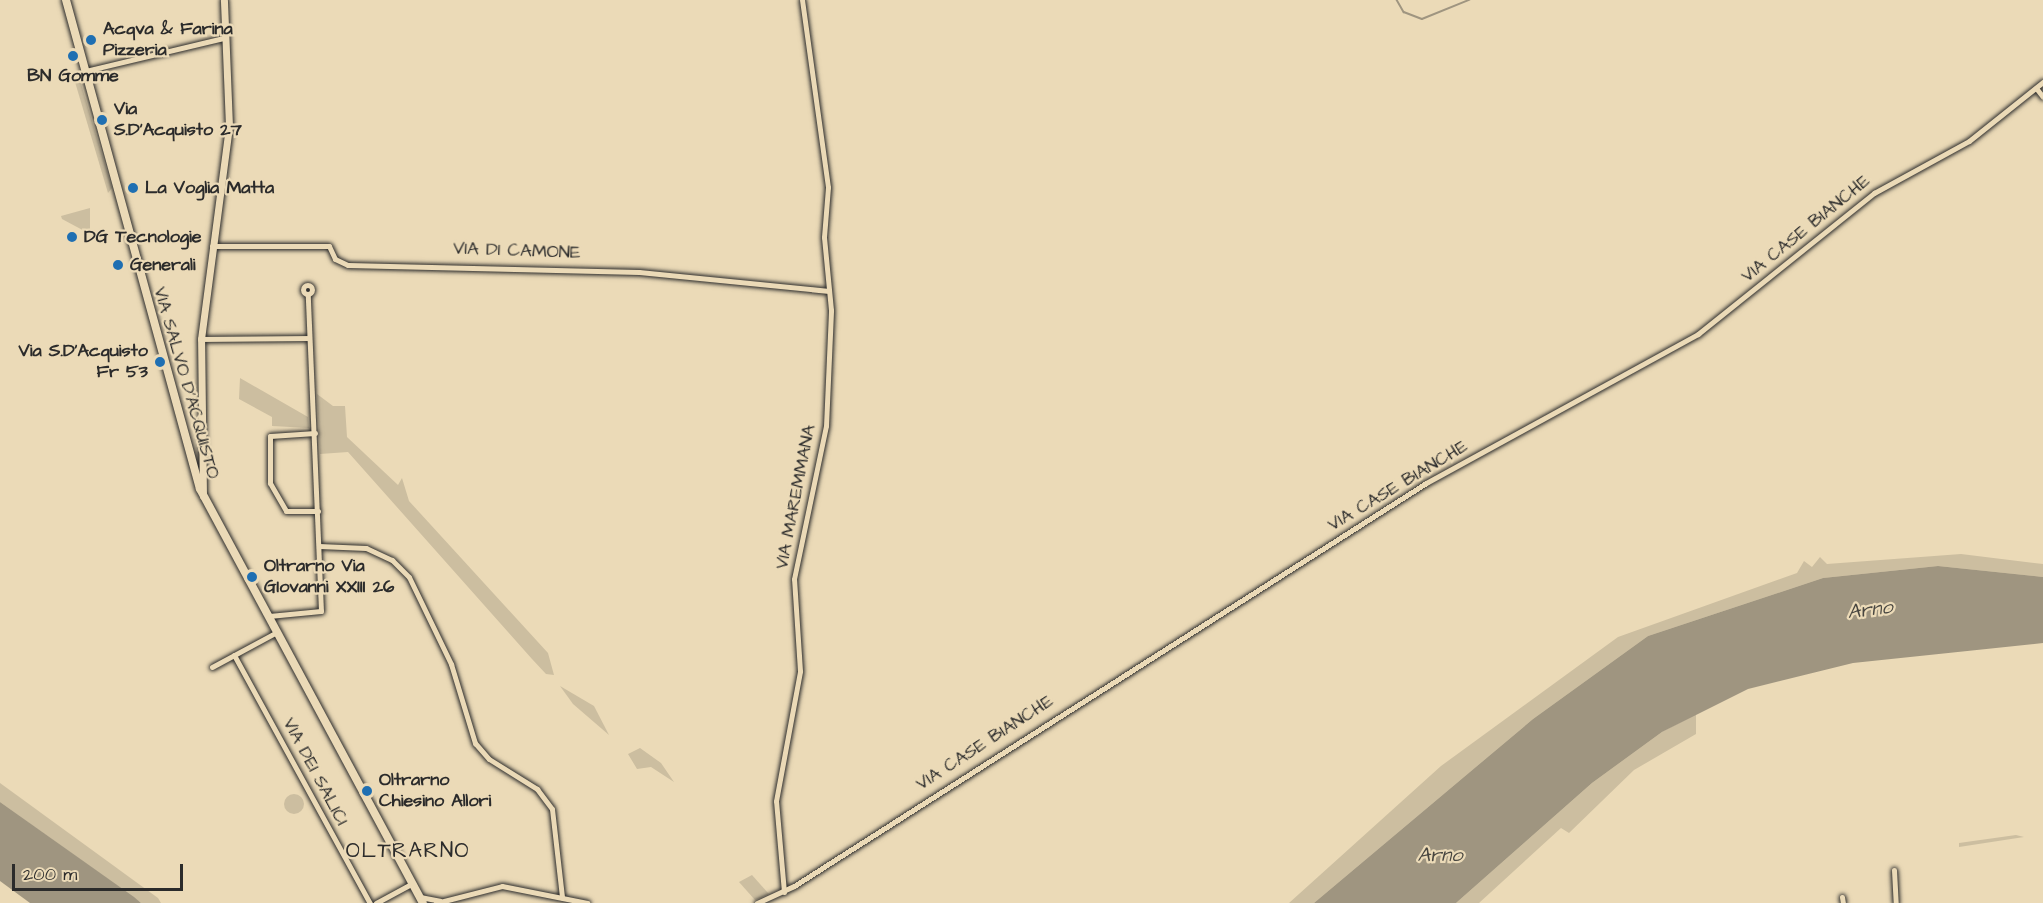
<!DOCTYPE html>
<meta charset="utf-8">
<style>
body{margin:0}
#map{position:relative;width:2043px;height:903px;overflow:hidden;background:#ebdab7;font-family:"Architects Daughter",sans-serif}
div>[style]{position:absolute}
.green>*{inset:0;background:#ccbea0}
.round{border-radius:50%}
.water>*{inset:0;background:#9f9580}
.stream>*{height:1.5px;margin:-0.75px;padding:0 0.75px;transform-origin:0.75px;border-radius:0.75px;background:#9f9580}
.roads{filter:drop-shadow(0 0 2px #2b2b2b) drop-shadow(0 0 2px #2b2b2b)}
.minor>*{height:5px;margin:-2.5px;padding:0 2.5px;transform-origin:2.5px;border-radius:2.5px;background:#ebdab7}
.minor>.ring{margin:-2.5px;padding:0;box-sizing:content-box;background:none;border:5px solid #ebdab7;border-radius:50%}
.tertiary>*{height:7px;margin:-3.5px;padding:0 3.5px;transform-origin:3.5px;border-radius:3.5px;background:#ebdab7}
.secondary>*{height:8px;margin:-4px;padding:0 4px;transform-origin:4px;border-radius:4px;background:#ebdab7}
.dots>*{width:16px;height:16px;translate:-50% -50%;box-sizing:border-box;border:3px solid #ebdab7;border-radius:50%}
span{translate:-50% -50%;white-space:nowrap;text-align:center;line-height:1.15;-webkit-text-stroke:4.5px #ebdab7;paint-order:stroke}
.poi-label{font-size:18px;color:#2b2b2b;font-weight:700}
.left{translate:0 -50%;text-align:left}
.right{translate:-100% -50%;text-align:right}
.street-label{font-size:18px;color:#2b2b2b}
.water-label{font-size:20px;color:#484640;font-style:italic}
.quarter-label{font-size:21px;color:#2b2b2b;letter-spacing:1.5px}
.scale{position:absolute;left:12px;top:864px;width:171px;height:27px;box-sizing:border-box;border:3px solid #2b2b2b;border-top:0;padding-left:8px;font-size:18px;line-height:21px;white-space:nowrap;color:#2b2b2b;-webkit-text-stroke:4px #ebdab7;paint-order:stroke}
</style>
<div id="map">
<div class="green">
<div style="clip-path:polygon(79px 77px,112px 188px,108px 193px,75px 82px)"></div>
<div style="clip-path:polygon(90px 208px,90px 234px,62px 219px,61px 216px)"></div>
<div style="clip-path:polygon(240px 378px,308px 417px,309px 428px,272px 426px,272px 417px,239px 399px)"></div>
<div style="clip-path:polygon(317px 394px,333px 406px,345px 406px,347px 437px,398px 485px,402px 478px,409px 501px,548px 653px,554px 675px,546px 674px,532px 659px,348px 452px,320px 454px)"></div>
<div style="clip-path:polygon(1961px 554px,2043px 564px,2043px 577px,1938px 566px,1823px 578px,1648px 636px,1533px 719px,1314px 903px,1289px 903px,1441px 766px,1618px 637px,1797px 573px,1804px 561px,1812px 567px,1820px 557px,1827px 564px)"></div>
<div style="clip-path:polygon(560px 686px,594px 706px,609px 735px,573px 704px)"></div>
<div style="clip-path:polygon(1696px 714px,1696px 734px,1634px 770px,1569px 833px,1561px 828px,1479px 903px,1456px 903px,1592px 783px,1662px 732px)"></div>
<div style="clip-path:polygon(640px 748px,661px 763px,674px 782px,651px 767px,637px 769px,628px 754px)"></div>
<div style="clip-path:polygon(0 783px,158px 898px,161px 903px,141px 903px,0 802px)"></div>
<div class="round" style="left:284px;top:794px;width:20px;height:20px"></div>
<div style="clip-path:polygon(2016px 835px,2024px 837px,1959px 847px,1959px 843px)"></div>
<div style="clip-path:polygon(752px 875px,769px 894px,755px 900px,739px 882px)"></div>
</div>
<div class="water">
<div style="clip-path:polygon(1938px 566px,2043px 577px,2043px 643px,1853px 663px,1748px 689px,1662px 732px,1592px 783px,1456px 903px,1314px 903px,1533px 719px,1648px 636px,1823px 578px)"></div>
<div style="clip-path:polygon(0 802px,134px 897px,141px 903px,30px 903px,0 881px)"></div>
</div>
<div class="stream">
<div style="left:1397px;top:0;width:14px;rotate:60deg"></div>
<div style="left:1404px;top:12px;width:19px;rotate:21deg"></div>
<div style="left:1422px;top:19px;width:51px;rotate:-22deg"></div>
</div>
<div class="roads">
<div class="minor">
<div style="left:85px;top:71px;width:142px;rotate:-13.4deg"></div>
<div style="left:2036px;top:88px;width:11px;rotate:52deg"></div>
<div style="left:212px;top:246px;width:117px"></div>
<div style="left:329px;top:246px;width:14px;rotate:65deg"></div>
<div style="left:335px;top:259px;width:14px;rotate:25deg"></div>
<div style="left:348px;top:265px;width:291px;rotate:1.4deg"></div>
<div style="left:639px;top:272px;width:191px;rotate:5.7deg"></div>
<div class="ring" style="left:303.5px;top:285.5px;width:4px;height:4px"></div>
<div style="left:201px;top:339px;width:108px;rotate:-0.5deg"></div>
<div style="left:315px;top:433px;width:45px;rotate:176.2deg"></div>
<div style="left:270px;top:436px;width:47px;rotate:90deg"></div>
<div style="left:270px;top:483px;width:32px;rotate:60deg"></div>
<div style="left:286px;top:511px;width:32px"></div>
<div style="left:319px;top:546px;width:47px;rotate:2.4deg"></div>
<div style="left:366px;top:548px;width:29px;rotate:25deg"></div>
<div style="left:392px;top:560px;width:24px;rotate:45deg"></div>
<div style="left:409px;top:577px;width:97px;rotate:64.2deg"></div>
<div style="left:451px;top:664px;width:83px;rotate:73.1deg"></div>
<div style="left:475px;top:743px;width:21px;rotate:49deg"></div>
<div style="left:489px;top:759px;width:57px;rotate:32deg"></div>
<div style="left:537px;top:789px;width:25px;rotate:53deg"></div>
<div style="left:552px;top:809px;width:89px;rotate:83.5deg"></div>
<div style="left:269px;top:616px;width:52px;rotate:-5.5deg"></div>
<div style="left:321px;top:611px;width:316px;rotate:-92.4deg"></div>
<div style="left:234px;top:655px;width:283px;rotate:61.3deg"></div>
<div style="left:212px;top:667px;width:74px;rotate:-28.3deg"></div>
<div style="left:1894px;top:870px;width:33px;rotate:87deg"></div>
<div style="left:784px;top:892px;width:91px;rotate:-95deg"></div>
<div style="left:776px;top:801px;width:132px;rotate:-79.5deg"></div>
<div style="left:800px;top:671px;width:92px;rotate:-93.7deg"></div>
<div style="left:794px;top:579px;width:156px;rotate:-78.2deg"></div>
<div style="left:826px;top:426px;width:116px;rotate:-87.5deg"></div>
<div style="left:831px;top:310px;width:73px;rotate:-95.5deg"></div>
<div style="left:824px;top:237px;width:50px;rotate:-85.4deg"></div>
<div style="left:828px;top:187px;width:189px;rotate:-97.9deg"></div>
<div style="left:420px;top:897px;width:20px;rotate:11deg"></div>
<div style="left:1842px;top:897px;width:6px;rotate:81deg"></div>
<div style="left:376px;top:903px;width:42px;rotate:-28.4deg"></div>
<div style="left:436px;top:903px;width:68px;rotate:-14.4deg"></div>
<div style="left:502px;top:886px;width:87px;rotate:11.3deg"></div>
<div style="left:757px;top:903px;width:41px;rotate:-24.7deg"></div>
<div style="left:794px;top:886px;width:750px;rotate:-32.52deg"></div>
<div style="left:1426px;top:483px;width:310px;rotate:-28.7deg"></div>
<div style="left:1698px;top:334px;width:226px;rotate:-38.7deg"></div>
<div style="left:1874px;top:193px;width:108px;rotate:-28.7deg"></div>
<div style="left:1969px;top:141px;width:95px;rotate:-38.6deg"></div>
</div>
<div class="tertiary">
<div style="left:203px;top:496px;width:157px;rotate:-90.7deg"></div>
<div style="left:201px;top:339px;width:215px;rotate:-82.5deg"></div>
<div style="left:229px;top:126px;width:126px;rotate:-92.3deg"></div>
</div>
<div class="secondary">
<div style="left:66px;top:0;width:507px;rotate:74.68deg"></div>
<div style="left:200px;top:489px;width:470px;rotate:61.7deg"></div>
</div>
</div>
<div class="dots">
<div style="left:91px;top:40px;background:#1f6fb2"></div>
<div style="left:73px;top:56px;background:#1f6fb2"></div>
<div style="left:102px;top:120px;background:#1f6fb2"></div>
<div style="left:133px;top:188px;background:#1f6fb2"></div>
<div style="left:72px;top:237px;background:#1f6fb2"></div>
<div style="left:118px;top:265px;background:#1f6fb2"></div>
<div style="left:160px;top:362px;background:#1f6fb2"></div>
<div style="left:252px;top:577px;background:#1f6fb2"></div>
<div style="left:367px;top:791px;background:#1f6fb2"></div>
</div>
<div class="poi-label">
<span class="left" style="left:103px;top:40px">Acqva &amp; Farina<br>Pizzeria</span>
<span style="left:73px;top:76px">BN Gomme</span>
<span class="left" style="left:114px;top:120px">Via<br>S.D’Acquisto 27</span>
<span class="left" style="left:145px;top:188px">La Voglia Matta</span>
<span class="left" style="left:84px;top:237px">DG Tecnologie</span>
<span class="left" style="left:130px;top:265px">Generali</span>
<span class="right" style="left:148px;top:362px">Via S.D'Acquisto<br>Fr 53</span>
<span class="left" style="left:264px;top:577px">Oltrarno Via<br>GIovanni XXIII 26</span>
<span class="left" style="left:379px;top:791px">Oltrarno<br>Chiesino Allori</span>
</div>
<div class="street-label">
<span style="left:1806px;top:229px;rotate:-39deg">VIA CASE BIANCHE</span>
<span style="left:517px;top:251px;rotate:2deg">VIA DI CAMONE</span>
<span style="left:186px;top:383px;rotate:74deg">VIA SALVO D'ACQUISTO</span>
<span style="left:1398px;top:486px;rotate:-31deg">VIA CASE BIANCHE</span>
<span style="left:796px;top:497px;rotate:-79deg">VIA MAREMMANA</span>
<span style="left:985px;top:743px;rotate:-33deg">VIA CASE BIANCHE</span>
<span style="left:315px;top:772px;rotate:62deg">VIA DEI SALICI</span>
</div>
<div class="water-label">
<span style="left:1870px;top:610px;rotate:-7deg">Arno</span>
<span style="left:1440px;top:855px">Arno</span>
</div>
<div class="quarter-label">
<span style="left:408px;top:851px">OLTRARNO</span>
</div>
<div class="scale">200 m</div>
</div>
